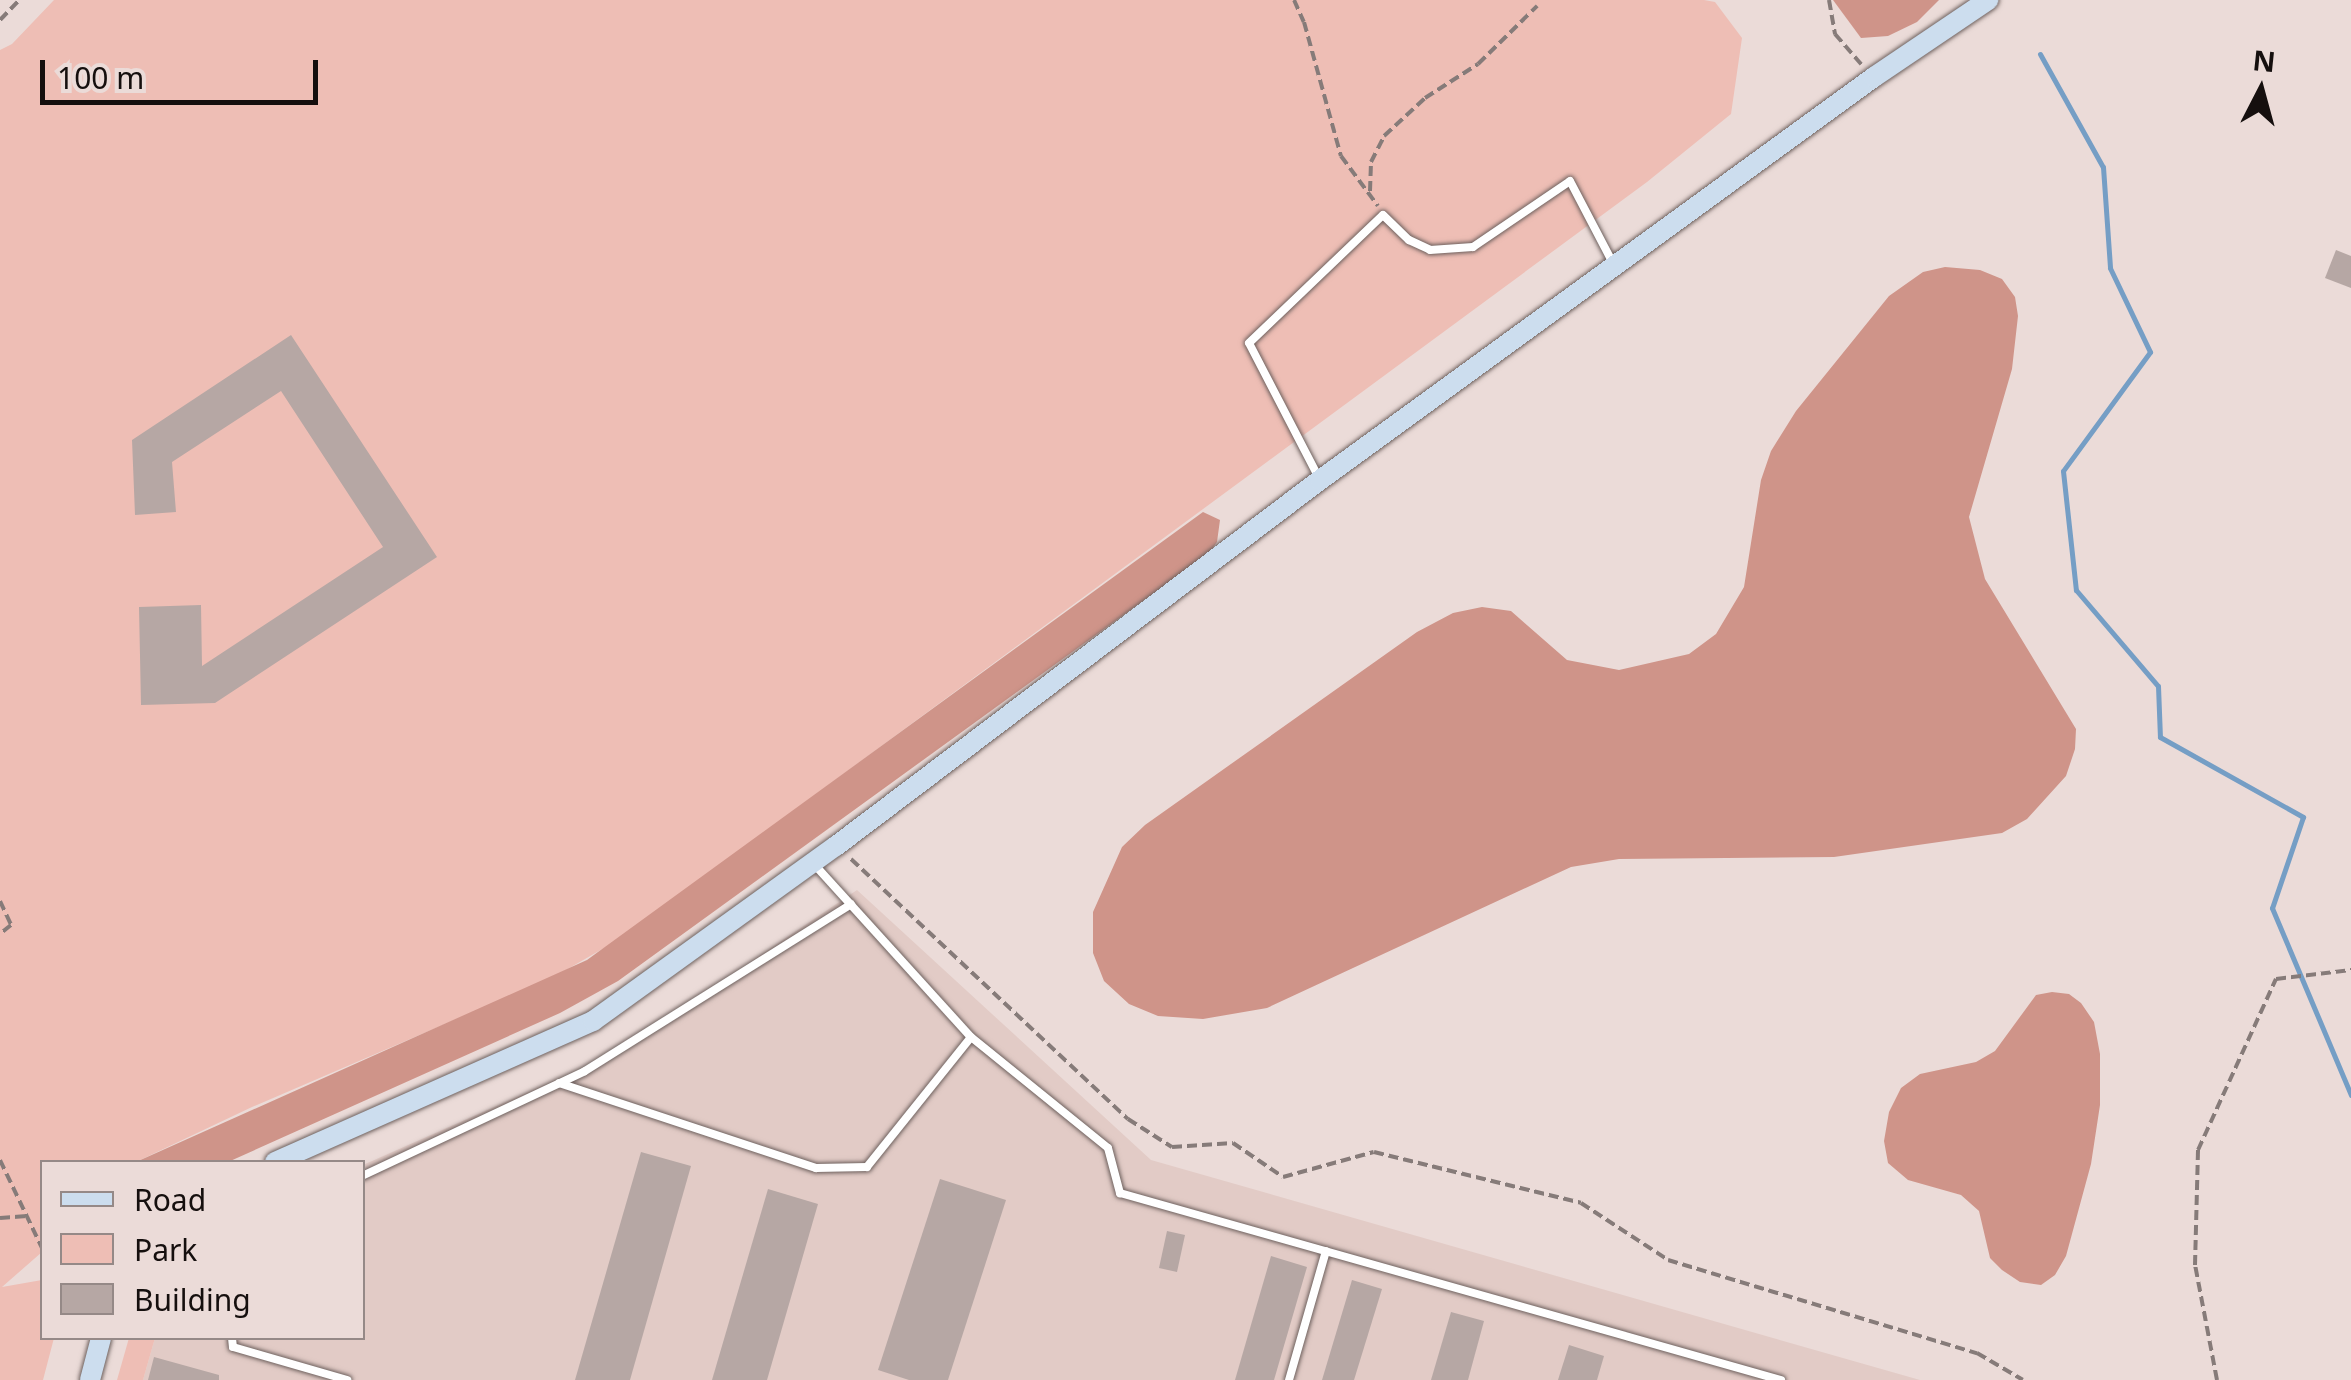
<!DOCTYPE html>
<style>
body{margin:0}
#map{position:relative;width:2351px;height:1380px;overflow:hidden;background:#ebdbd8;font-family:"Noto Sans",sans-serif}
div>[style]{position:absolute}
.built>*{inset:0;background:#e2cbc6}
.green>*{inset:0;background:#eebeb5}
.forest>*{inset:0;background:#cf9489}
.stream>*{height:5px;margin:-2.5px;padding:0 2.5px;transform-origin:2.5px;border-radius:2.5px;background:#759ec5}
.building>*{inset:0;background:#b6a7a4}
.path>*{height:4px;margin-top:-2px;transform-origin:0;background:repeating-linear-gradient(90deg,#867b79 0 10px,transparent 0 15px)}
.roads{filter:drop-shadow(0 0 2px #6e615e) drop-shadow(0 0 2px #6e615e)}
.lane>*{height:8px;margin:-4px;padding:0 4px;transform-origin:4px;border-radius:4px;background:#fff}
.secondary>*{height:20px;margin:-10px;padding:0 10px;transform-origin:10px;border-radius:10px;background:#cde}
span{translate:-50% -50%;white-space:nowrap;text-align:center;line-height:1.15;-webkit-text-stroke:8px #ebdbd8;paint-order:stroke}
.legend{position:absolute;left:40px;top:1160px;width:325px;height:180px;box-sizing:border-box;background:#ebdbd8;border:2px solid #958987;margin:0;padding:12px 18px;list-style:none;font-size:30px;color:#150f0e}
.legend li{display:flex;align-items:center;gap:20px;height:50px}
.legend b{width:50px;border:2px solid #958987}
.north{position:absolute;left:2211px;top:40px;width:100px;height:100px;-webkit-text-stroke:8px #ebdbd8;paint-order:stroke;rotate:6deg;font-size:28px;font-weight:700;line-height:40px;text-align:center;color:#150f0e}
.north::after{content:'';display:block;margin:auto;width:35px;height:45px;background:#150f0e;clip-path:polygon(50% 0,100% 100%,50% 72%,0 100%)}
.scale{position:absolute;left:40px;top:60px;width:278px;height:45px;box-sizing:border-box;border:5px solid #150f0e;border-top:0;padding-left:12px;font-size:30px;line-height:35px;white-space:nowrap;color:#150f0e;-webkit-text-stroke:8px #ebdbd8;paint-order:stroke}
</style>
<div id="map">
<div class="built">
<div style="clip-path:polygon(857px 890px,1151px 1160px,1920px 1380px,143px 1380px,155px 1338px,362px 1338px,363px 1165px,614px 1054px)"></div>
</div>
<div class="green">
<div style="clip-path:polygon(54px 0,1704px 0,1715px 2px,1742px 38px,1731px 114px,1647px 182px,618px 940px,552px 978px,252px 1107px,136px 1162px,42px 1162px,42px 1252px,2px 1287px,42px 1280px,42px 1338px,54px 1338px,43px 1380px,0 1380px,0 50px,12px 44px)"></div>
<div style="clip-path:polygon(129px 1338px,155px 1338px,143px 1380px,117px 1380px)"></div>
</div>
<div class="forest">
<div style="clip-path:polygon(1833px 0,1939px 0,1917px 22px,1888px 36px,1861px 38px)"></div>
<div style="clip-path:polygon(1945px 267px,1980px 270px,2002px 279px,2015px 297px,2018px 316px,2012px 369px,1969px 517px,1985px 579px,2076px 729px,2075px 749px,2066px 776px,2027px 819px,2002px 833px,1834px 857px,1619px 859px,1571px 867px,1267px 1008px,1203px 1019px,1158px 1016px,1129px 1004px,1104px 981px,1093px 953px,1093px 912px,1122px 847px,1145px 825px,1417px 632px,1453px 613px,1482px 607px,1511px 611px,1567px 660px,1619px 670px,1689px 654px,1716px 634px,1744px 587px,1761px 480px,1771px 451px,1796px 411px,1889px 296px,1923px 272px)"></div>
<div style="clip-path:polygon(1203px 512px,1220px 520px,1217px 542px,1209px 553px,618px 981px,560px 1013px,228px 1162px,136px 1162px,587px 960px)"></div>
<div style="clip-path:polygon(2052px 992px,2069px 994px,2081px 1003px,2094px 1022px,2100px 1054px,2100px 1105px,2091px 1164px,2066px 1256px,2055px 1275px,2041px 1285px,2020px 1282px,2002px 1270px,1990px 1258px,1979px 1211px,1961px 1195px,1908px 1180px,1888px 1163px,1884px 1141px,1889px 1112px,1901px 1088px,1920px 1074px,1976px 1062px,1995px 1051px,2036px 995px)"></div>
</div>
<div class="stream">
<div style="left:2040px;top:54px;width:129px;rotate:60.9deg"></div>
<div style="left:2103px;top:167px;width:101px;rotate:86deg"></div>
<div style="left:2110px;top:268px;width:93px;rotate:64.5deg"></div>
<div style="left:2150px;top:352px;width:147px;rotate:126.2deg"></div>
<div style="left:2063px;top:471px;width:120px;rotate:83.8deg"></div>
<div style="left:2076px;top:590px;width:126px;rotate:49.5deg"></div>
<div style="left:2158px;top:686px;width:51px;rotate:87.8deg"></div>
<div style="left:2160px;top:737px;width:164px;rotate:29.2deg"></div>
<div style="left:2303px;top:817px;width:96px;rotate:108.8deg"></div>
<div style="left:2272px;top:908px;width:203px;rotate:67.1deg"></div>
</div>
<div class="building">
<div style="clip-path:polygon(2336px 250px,2351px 256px,2351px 288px,2325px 278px)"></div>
<div style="clip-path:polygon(291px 335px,437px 557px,215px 703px,141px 705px,139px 607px,201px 605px,202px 666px,383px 547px,281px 391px,172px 462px,176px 512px,135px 515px,132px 440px)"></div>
<div style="clip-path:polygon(641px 1152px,691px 1166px,630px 1380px,575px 1380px)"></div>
<div style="clip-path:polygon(940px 1179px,1006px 1200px,948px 1380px,909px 1380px,878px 1370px)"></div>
<div style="clip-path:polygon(768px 1189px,818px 1204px,767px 1380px,712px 1380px)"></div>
<div style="clip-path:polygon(1167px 1231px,1185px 1235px,1177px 1272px,1159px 1268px)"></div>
<div style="clip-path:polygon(1271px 1256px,1307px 1267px,1274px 1380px,1235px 1380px)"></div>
<div style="clip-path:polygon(1352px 1280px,1382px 1289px,1354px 1380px,1322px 1380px)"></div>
<div style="clip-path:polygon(1451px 1312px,1484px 1321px,1468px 1380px,1431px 1380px)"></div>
<div style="clip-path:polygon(1569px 1345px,1604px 1356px,1597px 1380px,1558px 1380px)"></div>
<div style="clip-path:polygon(154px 1357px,219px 1375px,219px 1380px,148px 1380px)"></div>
</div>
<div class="path">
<div style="left:1294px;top:0;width:24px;rotate:66deg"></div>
<div style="left:1304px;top:22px;width:139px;rotate:74.6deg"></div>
<div style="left:1341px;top:156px;width:62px;rotate:53.5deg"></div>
<div style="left:1829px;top:0;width:35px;rotate:80deg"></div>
<div style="left:1835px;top:34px;width:40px;rotate:49deg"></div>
<div style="left:0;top:20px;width:28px;rotate:-46deg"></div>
<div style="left:1370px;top:191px;width:29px;rotate:-88deg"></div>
<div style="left:1371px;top:162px;width:29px;rotate:-63deg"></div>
<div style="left:1384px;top:136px;width:56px;rotate:-42.8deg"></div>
<div style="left:1425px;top:98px;width:63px;rotate:-32.7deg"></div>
<div style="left:1478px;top:64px;width:83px;rotate:-44.5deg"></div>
<div style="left:851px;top:859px;width:380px;rotate:43.2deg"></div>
<div style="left:1128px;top:1119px;width:52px;rotate:32.5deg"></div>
<div style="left:1172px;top:1147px;width:61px;rotate:-3.8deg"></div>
<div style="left:1233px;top:1143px;width:60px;rotate:34.2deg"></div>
<div style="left:1283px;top:1177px;width:94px;rotate:-15.4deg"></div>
<div style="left:1374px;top:1152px;width:213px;rotate:13.8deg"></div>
<div style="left:1581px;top:1203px;width:104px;rotate:33.2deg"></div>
<div style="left:1668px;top:1260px;width:323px;rotate:16.8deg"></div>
<div style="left:1977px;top:1353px;width:53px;rotate:30.4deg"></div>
<div style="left:0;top:901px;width:26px;rotate:65deg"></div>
<div style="left:11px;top:925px;width:14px;rotate:141deg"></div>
<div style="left:0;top:1160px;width:98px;rotate:64.5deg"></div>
<div style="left:0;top:1218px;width:27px;rotate:-4deg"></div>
<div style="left:2217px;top:1380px;width:117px;rotate:-100.8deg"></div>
<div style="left:2195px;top:1265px;width:115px;rotate:-88.5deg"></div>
<div style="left:2198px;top:1150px;width:188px;rotate:-65.5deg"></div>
<div style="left:2276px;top:979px;width:76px;rotate:-6.8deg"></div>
</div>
<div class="roads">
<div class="lane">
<div style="left:1320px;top:480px;width:154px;rotate:-117.4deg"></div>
<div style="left:1249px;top:343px;width:185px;rotate:-43.7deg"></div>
<div style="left:1383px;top:215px;width:36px;rotate:44deg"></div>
<div style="left:1409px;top:240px;width:23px;rotate:25deg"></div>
<div style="left:1430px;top:250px;width:43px;rotate:-4deg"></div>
<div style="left:1473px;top:247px;width:117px;rotate:-34.2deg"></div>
<div style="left:1570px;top:181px;width:95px;rotate:62.4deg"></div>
<div style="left:813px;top:863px;width:235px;rotate:47.8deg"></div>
<div style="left:971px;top:1037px;width:176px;rotate:39deg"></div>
<div style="left:1108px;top:1148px;width:47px;rotate:75.1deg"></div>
<div style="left:1120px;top:1193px;width:687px;rotate:15.8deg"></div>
<div style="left:559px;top:1083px;width:271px;rotate:18.3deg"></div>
<div style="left:816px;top:1168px;width:51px;rotate:-1.1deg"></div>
<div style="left:867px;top:1167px;width:166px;rotate:-51.3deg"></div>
<div style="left:362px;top:1176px;width:246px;rotate:-25.2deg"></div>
<div style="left:585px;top:1071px;width:314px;rotate:-32.1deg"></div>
<div style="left:232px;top:1338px;width:9px;rotate:84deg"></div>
<div style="left:233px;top:1347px;width:119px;rotate:16.1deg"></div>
<div style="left:1289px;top:1380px;width:134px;rotate:-74deg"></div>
</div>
<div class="secondary">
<div style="left:275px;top:1162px;width:348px;rotate:-23.9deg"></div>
<div style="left:593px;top:1021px;width:299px;rotate:-35.8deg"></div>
<div style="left:836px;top:846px;width:607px;rotate:-37.1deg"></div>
<div style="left:1320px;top:480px;width:685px;rotate:-36.03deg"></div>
<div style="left:1874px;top:77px;width:138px;rotate:-34deg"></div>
<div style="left:90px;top:1380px;width:43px;rotate:-75.3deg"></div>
</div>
</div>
<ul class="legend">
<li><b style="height:12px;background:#cde"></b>Road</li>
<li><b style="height:28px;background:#eebeb5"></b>Park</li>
<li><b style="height:28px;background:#b6a7a4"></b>Building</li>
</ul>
<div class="north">N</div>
<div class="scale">100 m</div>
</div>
